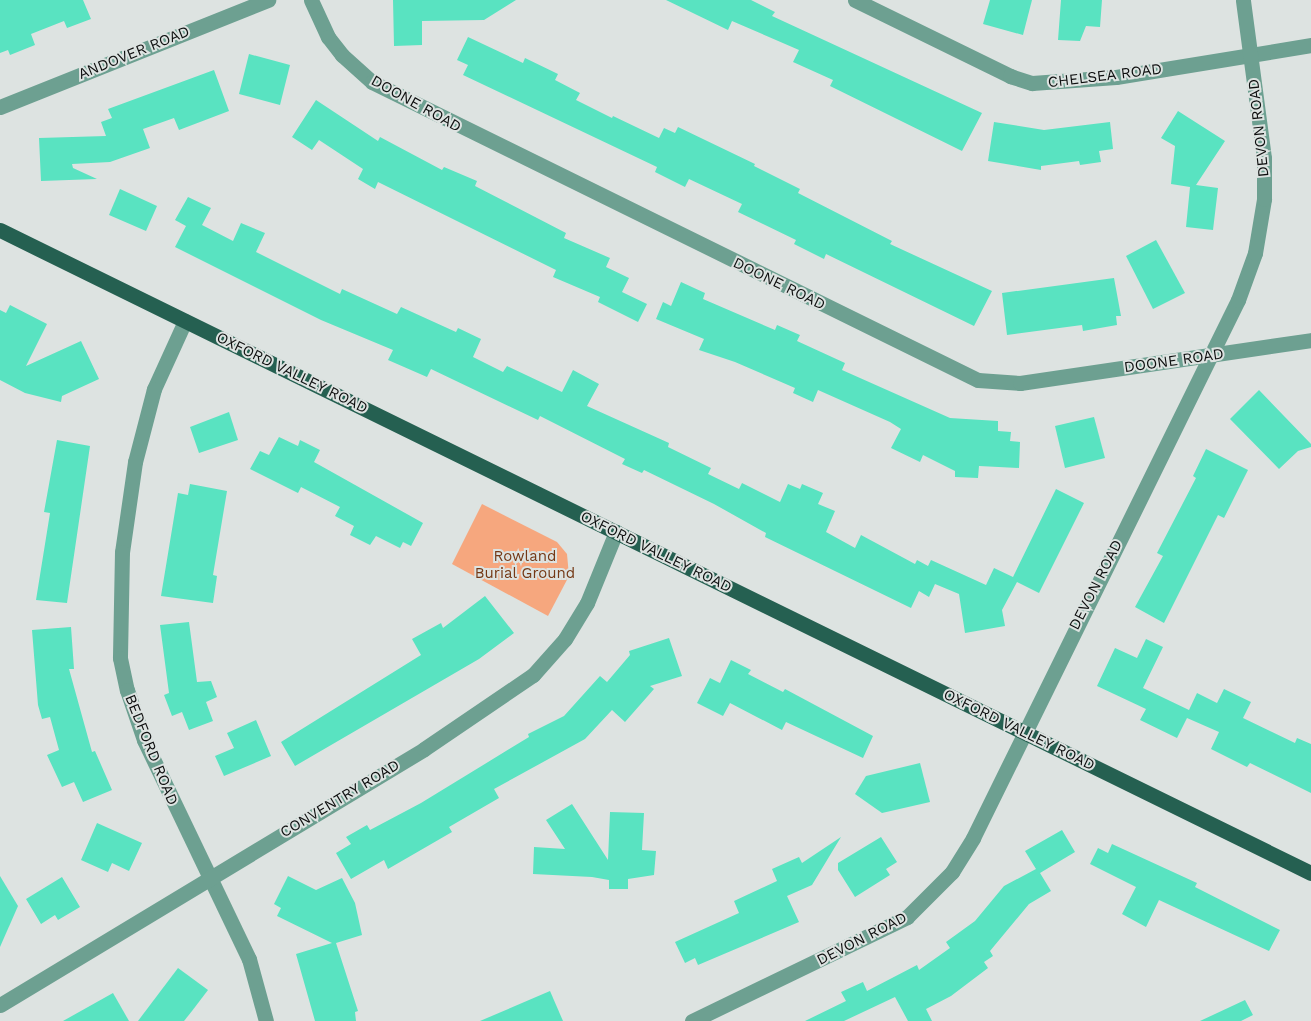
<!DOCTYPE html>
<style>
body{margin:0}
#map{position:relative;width:1311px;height:1021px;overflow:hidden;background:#dde3e1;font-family:"Work Sans",sans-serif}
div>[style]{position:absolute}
.green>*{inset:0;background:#f6a77e}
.building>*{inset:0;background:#59e3c1}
.minor>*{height:15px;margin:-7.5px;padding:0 7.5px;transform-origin:7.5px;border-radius:7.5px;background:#6da091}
.major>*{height:15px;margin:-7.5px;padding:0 7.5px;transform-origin:7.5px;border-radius:7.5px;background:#256051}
span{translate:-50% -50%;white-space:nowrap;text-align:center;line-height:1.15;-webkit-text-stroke:4px #dde3e1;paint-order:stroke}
.street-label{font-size:15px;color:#0d0e0e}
.park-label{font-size:15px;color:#743815}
</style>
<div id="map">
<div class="green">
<div style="clip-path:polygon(482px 504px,557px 542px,567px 554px,569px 576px,548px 616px,452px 564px)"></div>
</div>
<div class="building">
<div style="clip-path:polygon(0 0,83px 0,91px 19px,67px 28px,64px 21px,31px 34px,35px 45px,10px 55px,8px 50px,0 53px)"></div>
<div style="clip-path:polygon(393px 0,516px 0,484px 20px,422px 21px,422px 45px,394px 46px)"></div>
<div style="clip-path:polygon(666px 0,751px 0,775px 12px,772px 16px,982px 113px,962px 151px,830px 86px,833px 80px,793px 62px,799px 50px,732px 21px,728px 30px)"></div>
<div style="clip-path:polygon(990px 0,1032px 0,1023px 35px,983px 24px)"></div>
<div style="clip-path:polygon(1061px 0,1102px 0,1100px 27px,1086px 26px,1080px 41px,1058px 40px)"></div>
<div style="clip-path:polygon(468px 37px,523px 63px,525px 58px,558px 74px,555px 80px,580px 93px,576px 100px,612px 118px,613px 116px,659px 138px,664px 128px,675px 133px,678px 127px,755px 164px,754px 166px,800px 189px,798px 193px,892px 241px,890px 244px,992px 291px,974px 326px,826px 254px,824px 259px,794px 244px,796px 240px,738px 212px,742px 204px,689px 179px,685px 187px,655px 172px,657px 167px,463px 75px,468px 65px,457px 60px)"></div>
<div style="clip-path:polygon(249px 54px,290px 65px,280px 105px,239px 94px)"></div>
<div style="clip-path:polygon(214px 70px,229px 111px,179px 130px,174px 118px,143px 129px,150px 148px,110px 162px,72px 164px,73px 168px,97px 179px,41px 181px,39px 138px,106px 136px,101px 122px,112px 118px,108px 109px)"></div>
<div style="clip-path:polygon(316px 100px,378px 141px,380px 137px,442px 170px,444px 167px,477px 181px,475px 186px,566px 233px,564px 238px,610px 258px,606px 267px,629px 278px,622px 292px,647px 304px,638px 322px,598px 302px,600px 297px,553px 277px,556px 270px,378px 182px,375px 189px,358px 179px,363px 169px,319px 140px,312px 150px,292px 137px)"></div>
<div style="clip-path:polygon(1178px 111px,1225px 141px,1196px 185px,1218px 188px,1213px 230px,1186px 227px,1190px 187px,1171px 184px,1175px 146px,1161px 138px)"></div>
<div style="clip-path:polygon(994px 122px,1044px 130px,1110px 122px,1113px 149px,1099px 151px,1101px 162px,1080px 165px,1079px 161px,1041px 166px,1041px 170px,988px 161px)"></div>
<div style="clip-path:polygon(120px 189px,157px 206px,146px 231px,109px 215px)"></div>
<div style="clip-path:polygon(188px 197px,211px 208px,202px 225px,233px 241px,241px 223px,265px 233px,256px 252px,340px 294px,342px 289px,397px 314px,401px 307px,456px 332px,458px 328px,481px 339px,473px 357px,503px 372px,507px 366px,562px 392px,573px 370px,599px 384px,587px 406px,669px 443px,668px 447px,711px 468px,708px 474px,739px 489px,742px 483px,780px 502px,788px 484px,800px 489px,802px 484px,823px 493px,818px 504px,835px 511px,826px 532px,855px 548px,861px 535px,915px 564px,917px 560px,928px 566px,931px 560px,986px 585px,994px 568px,1013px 577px,1056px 489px,1084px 503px,1039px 593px,1017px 582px,1002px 610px,1005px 626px,965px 633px,959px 594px,935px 584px,929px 597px,919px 591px,911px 608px,765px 537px,766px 533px,714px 504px,644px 470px,642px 473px,622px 464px,625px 459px,540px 416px,538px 420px,431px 369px,427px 377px,388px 360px,393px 350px,321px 320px,175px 247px,186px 226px,175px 220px)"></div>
<div style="clip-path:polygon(1156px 240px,1185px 293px,1153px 309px,1126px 256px)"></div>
<div style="clip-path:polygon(1114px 278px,1121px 316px,1116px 316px,1117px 325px,1083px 331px,1082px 325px,1007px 335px,1002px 293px)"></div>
<div style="clip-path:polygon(681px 282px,705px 293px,703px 299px,775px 330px,777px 325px,800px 335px,797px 341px,845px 363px,842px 370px,950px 418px,998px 421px,998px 431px,1011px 432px,1010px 441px,1020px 442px,1019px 468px,979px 466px,978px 478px,955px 477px,955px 471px,923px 455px,920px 462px,891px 448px,901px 429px,890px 422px,818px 390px,813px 402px,793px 393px,795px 388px,735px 362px,699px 350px,704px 339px,656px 319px,663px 302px,671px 306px)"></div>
<div style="clip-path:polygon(10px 305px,47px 324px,26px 366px,81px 341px,99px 379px,62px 396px,61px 402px,25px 393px,0 380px,0 310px,6px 313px)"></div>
<div style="clip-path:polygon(1259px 390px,1311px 444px,1311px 447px,1298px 451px,1279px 469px,1230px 419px)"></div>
<div style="clip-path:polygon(229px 412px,238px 440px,199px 453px,190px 427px)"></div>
<div style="clip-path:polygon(1094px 417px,1105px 458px,1065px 468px,1055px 426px)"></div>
<div style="clip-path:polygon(279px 437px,298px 446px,300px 440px,320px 450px,314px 462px,423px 523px,411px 546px,403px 542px,400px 548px,376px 536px,370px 545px,350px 535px,354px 526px,335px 516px,340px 507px,301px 487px,298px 493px,250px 469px,260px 451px,269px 455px)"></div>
<div style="clip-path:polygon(57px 440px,90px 446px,67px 603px,36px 600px,50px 513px,44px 512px)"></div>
<div style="clip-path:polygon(1206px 449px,1248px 470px,1224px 518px,1218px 515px,1164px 623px,1135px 607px,1163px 556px,1157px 553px,1196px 478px,1193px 476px)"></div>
<div style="clip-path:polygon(190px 484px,227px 491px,213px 575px,217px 576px,213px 603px,161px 596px,178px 493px,188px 495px)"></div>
<div style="clip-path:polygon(485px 596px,514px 633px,479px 659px,295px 766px,281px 742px,421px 655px,412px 639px,441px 623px,443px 628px)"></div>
<div style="clip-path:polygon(189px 622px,197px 682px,211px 681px,217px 697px,206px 702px,213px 721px,189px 730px,182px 712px,172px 716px,164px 695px,169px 693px,160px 625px)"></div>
<div style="clip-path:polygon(71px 627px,74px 669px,69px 669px,92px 752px,95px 751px,112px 790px,83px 802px,74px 782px,62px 787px,47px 755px,59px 750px,50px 717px,42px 719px,38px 705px,32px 630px)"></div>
<div style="clip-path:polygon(669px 638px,682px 676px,650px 686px,654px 689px,625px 722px,612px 710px,585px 739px,494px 789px,499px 798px,449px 827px,452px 832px,388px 869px,384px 860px,351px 879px,336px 853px,351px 844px,346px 837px,367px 825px,370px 830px,421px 803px,529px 737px,528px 734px,564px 716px,600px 676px,607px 682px,630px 655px,629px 651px)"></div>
<div style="clip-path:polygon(1146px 639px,1163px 647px,1143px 688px,1189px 710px,1197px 693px,1217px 703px,1224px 689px,1251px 702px,1243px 718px,1295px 743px,1297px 738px,1311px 744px,1311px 793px,1250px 763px,1247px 767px,1211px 749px,1219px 732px,1187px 718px,1177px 738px,1140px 720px,1146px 709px,1097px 686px,1115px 648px,1137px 658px)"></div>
<div style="clip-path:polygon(731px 660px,751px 670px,748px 674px,783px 692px,785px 689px,873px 736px,863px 758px,786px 722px,782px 730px,730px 703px,723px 716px,697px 703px,710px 678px,720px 683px)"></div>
<div style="clip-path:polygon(256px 720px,271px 756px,224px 776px,215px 756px,234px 748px,227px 733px)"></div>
<div style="clip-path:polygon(920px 763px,930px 802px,882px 813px,855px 794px,866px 776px)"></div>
<div style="clip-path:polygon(572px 804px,608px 860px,610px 812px,644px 813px,642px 850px,656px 851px,654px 875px,628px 879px,628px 889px,609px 889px,609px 880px,592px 877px,533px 874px,534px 847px,565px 849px,546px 820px)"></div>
<div style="clip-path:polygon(97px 823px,142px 843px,129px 871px,112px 863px,108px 872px,81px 860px)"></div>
<div style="clip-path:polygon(1062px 830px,1075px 852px,1040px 873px,1051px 891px,1029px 904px,990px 951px,993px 956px,984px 962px,988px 968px,951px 996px,926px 1009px,932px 1021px,908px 1021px,895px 997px,844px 1021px,805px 1021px,846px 1001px,841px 992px,863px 982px,867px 991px,917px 965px,919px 970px,950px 948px,946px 942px,975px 921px,1004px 886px,1036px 869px,1025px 851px)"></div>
<div style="clip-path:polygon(841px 837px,812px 885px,787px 896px,799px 922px,698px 965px,695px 958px,685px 963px,675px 942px,739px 913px,734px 901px,777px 881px,772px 869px,799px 857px,802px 863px)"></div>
<div style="clip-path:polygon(881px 837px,897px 862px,886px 869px,890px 875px,855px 897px,838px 870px,838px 863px)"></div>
<div style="clip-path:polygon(1112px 844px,1197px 883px,1195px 887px,1280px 930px,1269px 951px,1159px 900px,1146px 927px,1122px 914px,1136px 887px,1090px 864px,1098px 848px,1108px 853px)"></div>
<div style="clip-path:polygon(0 876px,18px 906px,0 947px)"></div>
<div style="clip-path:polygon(288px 876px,316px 890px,342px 878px,355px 903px,362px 935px,336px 943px,358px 1011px,355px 1012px,356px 1021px,315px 1021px,296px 954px,332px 943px,277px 916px,281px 908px,274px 904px)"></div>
<div style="clip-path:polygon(62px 877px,80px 907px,58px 920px,55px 915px,41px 924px,26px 899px)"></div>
<div style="clip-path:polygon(178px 968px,208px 990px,192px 1011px,184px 1021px,138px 1021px)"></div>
<div style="clip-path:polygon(550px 991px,563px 1021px,480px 1021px)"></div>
<div style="clip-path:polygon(113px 993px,129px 1021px,63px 1021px)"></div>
<div style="clip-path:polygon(1245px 1000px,1253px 1015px,1241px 1021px,1200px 1021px)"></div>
</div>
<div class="minor">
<div style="left:311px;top:0;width:41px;rotate:65.3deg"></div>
<div style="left:328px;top:37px;width:23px;rotate:52deg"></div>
<div style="left:342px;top:55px;width:40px;rotate:42deg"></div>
<div style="left:372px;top:82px;width:675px;rotate:26.19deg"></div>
<div style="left:978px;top:380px;width:42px;rotate:4.1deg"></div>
<div style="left:1020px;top:383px;width:294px;rotate:-8.4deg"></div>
<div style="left:855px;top:0;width:173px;rotate:26.1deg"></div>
<div style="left:1010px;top:76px;width:23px;rotate:18deg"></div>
<div style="left:1032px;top:83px;width:84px;rotate:-4.1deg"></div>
<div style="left:1116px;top:77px;width:198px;rotate:-9.3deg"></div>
<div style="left:0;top:107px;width:289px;rotate:-21.8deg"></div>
<div style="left:185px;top:321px;width:75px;rotate:114.5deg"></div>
<div style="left:154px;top:389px;width:75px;rotate:104.6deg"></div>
<div style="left:135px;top:462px;width:91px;rotate:98.2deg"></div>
<div style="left:122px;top:552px;width:106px;rotate:91.1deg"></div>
<div style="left:120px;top:658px;width:33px;rotate:78deg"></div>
<div style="left:127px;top:690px;width:53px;rotate:71.2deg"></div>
<div style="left:144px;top:740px;width:243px;rotate:64.4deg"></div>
<div style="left:249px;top:959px;width:64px;rotate:74.7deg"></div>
<div style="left:0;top:1005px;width:495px;rotate:-31.1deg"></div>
<div style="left:424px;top:749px;width:132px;rotate:-34.2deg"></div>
<div style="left:533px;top:675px;width:48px;rotate:-48.4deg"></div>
<div style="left:565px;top:639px;width:42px;rotate:-58.6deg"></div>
<div style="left:587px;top:603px;width:77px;rotate:-67.8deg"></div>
<div style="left:692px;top:1021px;width:239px;rotate:-25.8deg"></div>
<div style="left:907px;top:917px;width:64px;rotate:-45deg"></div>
<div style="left:952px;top:872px;width:40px;rotate:-58deg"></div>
<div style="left:973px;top:838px;width:600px;rotate:-63.78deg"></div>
<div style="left:1238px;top:300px;width:50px;rotate:-70.1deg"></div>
<div style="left:1255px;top:253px;width:55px;rotate:-80.5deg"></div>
<div style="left:1264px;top:199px;width:41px;rotate:-90deg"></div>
<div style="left:1264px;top:158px;width:159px;rotate:-97.6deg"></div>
</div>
<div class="major">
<div style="left:0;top:230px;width:1460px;rotate:26.13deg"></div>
</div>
<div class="street-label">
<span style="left:134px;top:53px;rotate:-22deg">ANDOVER ROAD</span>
<span style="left:1105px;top:76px;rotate:-7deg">CHELSEA ROAD</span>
<span style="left:416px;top:104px;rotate:29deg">DOONE ROAD</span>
<span style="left:1259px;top:128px;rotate:-96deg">DEVON ROAD</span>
<span style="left:779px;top:284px;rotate:26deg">DOONE ROAD</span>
<span style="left:1174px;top:361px;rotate:-8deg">DOONE ROAD</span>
<span style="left:292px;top:373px;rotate:26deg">OXFORD VALLEY ROAD</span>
<span style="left:656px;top:552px;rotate:26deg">OXFORD VALLEY ROAD</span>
<span style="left:1096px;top:585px;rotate:-63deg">DEVON ROAD</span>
<span style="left:1019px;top:730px;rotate:26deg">OXFORD VALLEY ROAD</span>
<span style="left:151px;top:750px;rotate:68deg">BEDFORD ROAD</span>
<span style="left:340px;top:799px;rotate:-31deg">CONVENTRY ROAD</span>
<span style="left:862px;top:939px;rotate:-27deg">DEVON ROAD</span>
</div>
<div class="park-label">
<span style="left:525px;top:565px">Rowland<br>Burial Ground</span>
</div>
</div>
